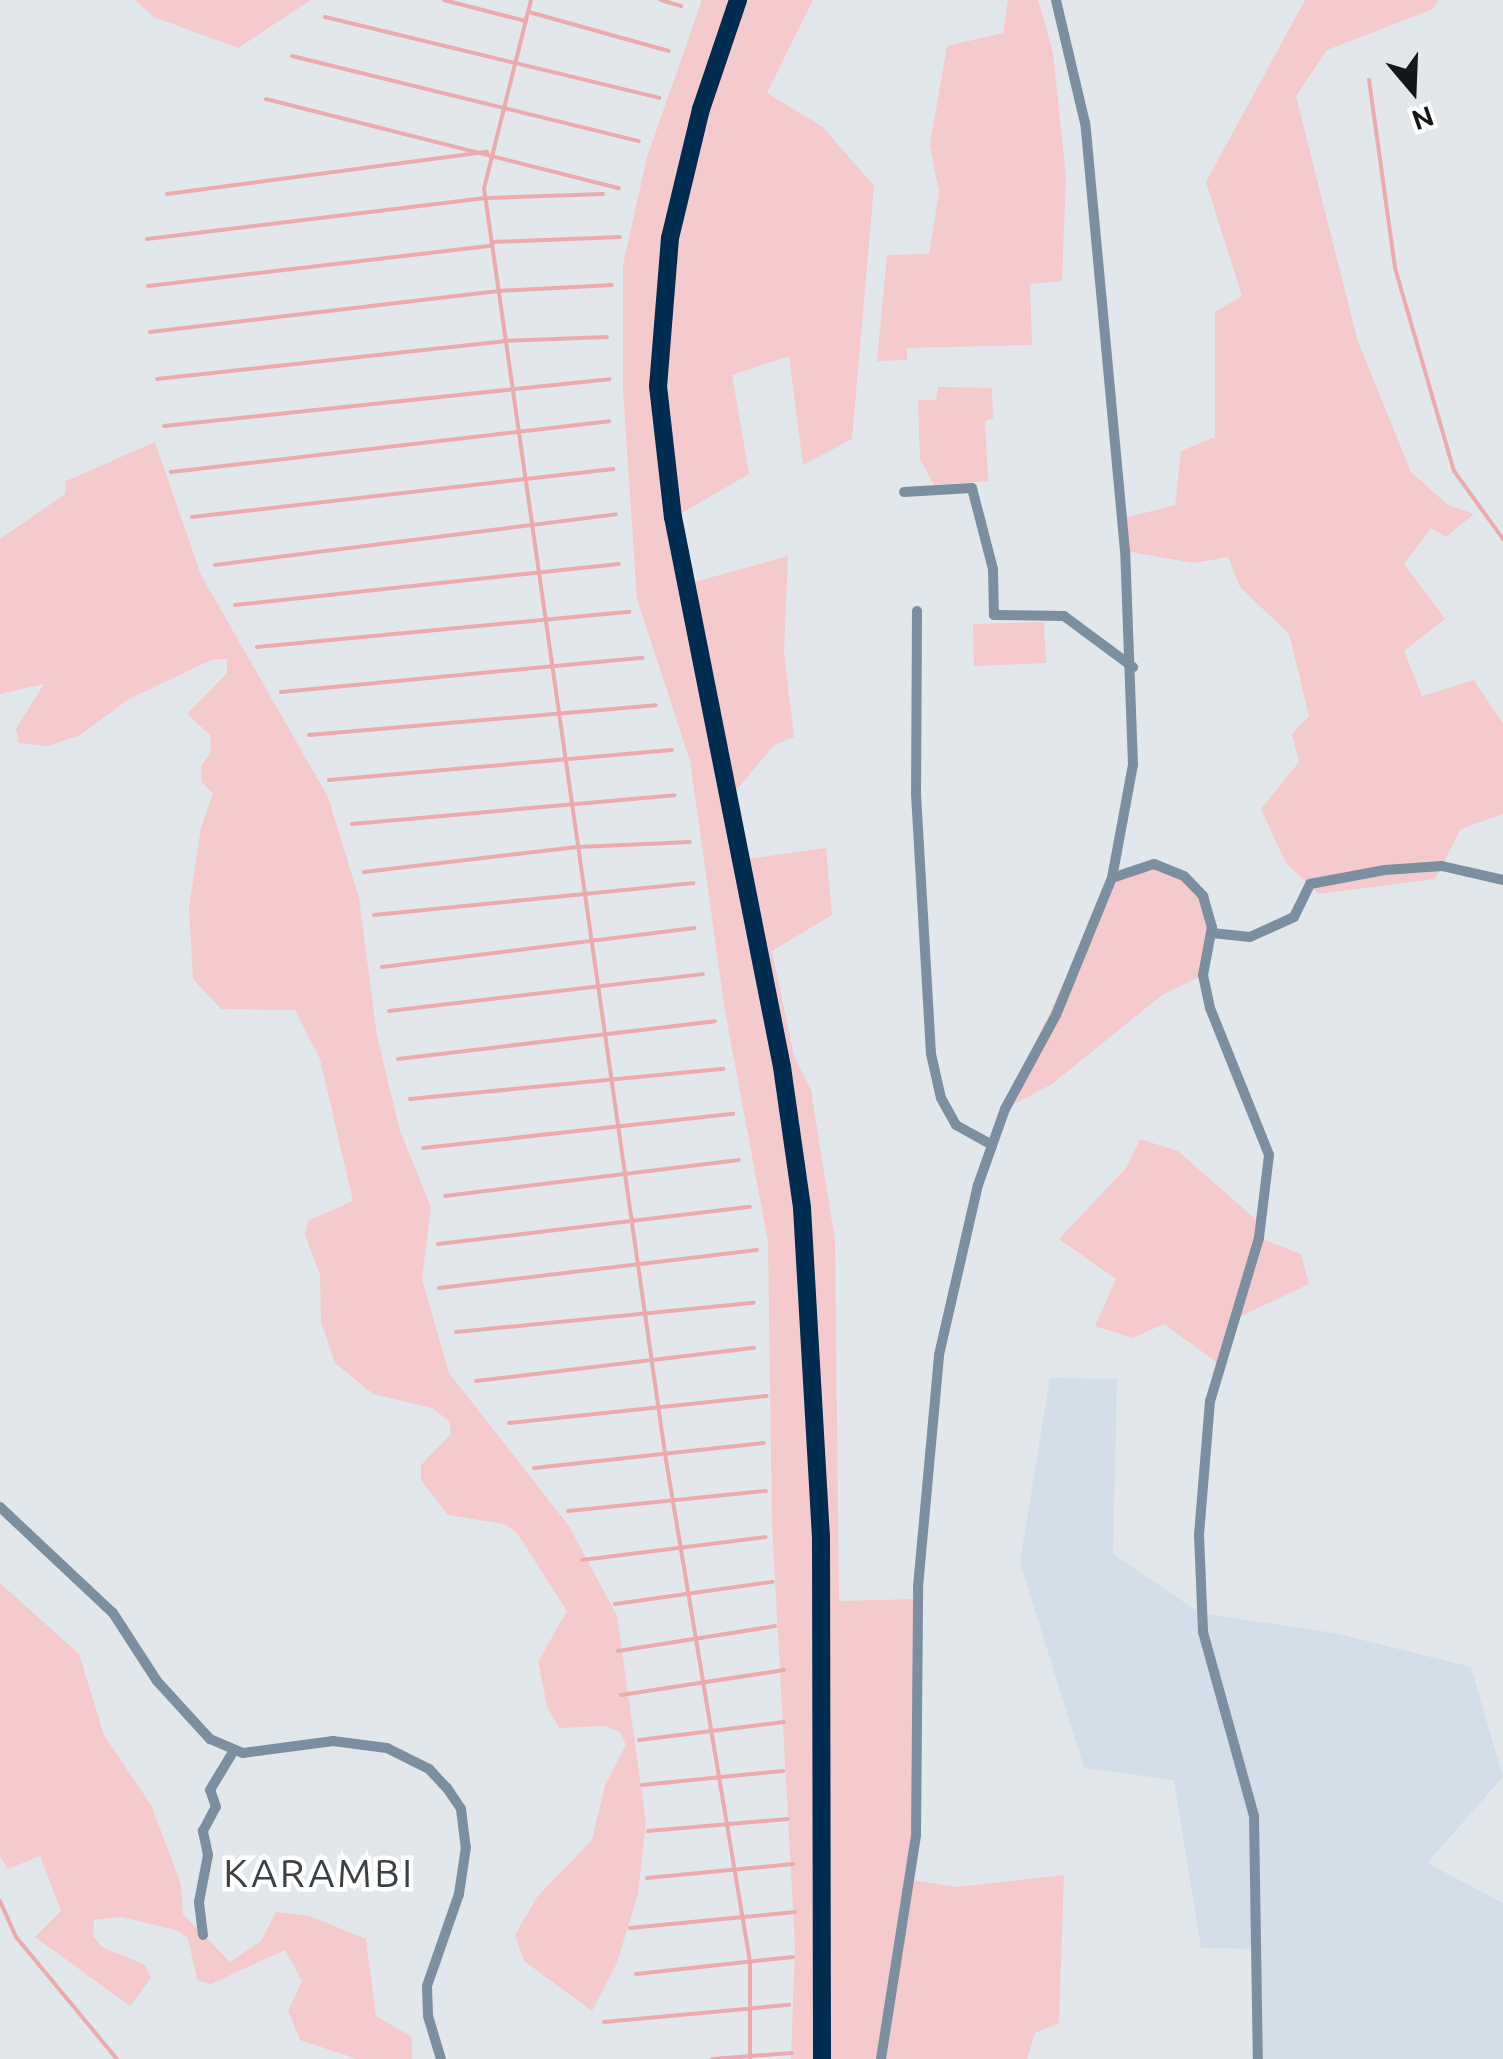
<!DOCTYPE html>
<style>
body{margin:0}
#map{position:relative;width:1503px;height:2059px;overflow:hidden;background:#e2e7ec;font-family:Ubuntu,sans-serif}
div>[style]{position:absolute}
.built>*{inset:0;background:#d3dee9}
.green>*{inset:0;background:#f4cacc}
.stream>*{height:4px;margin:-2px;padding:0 2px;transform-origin:2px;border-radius:2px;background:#ebabae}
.street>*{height:10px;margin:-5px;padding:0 5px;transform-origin:5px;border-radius:5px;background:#7c8fa0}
.highway>*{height:18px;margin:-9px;padding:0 9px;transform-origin:9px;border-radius:9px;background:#002d4f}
span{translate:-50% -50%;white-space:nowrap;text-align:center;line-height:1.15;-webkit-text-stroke:9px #fff;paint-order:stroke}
.quarter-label{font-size:40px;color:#3c4145;letter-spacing:2.5px}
.north{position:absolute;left:1363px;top:40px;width:100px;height:100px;-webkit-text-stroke:8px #fff;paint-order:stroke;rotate:161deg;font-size:28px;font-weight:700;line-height:40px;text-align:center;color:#151719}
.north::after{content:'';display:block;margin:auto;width:35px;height:45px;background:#151719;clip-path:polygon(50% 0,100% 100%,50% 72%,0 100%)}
</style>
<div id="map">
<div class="built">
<div style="clip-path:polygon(1050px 1378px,1117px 1379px,1113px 1554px,1200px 1613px,1334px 1633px,1471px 1667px,1503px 1777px,1427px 1863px,1503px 1903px,1503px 2059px,1258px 2059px,1260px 1949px,1201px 1948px,1174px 1780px,1084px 1768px,1020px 1562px)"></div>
</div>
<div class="green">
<div style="clip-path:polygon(135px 0,311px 0,238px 48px,154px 17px)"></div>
<div style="clip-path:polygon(702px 0,813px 0,767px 93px,823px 127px,874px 186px,852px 439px,803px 465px,789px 356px,732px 375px,749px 474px,673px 518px,687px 584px,788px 556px,784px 651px,794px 737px,774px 745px,729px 799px,741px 860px,826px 848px,832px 915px,772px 951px,794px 1056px,811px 1090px,835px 1241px,839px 1601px,918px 1599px,911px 1880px,957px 1887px,1064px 1875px,1059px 2023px,1035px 2033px,1027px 2059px,791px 2059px,795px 1945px,772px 1525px,768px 1242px,725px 1011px,690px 761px,637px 599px,623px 390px,623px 265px,647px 157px)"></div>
<div style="clip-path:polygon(1008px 0,1038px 0,1053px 52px,1066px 176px,1062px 281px,1030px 284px,1032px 345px,907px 348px,907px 360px,877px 361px,887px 255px,929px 254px,939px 192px,930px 145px,947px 46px,1003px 33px)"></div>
<div style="clip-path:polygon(1305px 0,1438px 0,1433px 9px,1327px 50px,1296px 96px,1357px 339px,1411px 472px,1448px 505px,1474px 514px,1446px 537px,1431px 528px,1404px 564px,1445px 619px,1404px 651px,1422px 696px,1474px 680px,1503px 724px,1503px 814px,1461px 829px,1435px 879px,1319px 894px,1286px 863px,1261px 809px,1299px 762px,1292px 734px,1309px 716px,1289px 634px,1240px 587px,1228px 557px,1194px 563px,1125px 551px,1121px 519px,1175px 505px,1181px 451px,1215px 437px,1215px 312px,1242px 296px,1206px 182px)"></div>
<div style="clip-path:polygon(938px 387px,992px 388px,993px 419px,985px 421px,988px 481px,934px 485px,920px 459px,918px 400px,936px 400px)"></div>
<div style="clip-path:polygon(155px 442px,201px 575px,328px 797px,359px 898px,377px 1036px,400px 1131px,431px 1207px,422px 1279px,449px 1373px,569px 1526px,617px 1616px,646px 1821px,638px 1894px,617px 1963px,592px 2011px,524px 1961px,515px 1935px,537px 1897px,592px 1840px,605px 1785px,626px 1745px,620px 1732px,605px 1726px,559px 1728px,547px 1706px,538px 1662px,567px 1611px,517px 1533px,504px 1524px,448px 1515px,421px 1480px,421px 1465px,451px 1434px,449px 1421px,432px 1408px,373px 1394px,335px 1363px,321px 1321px,320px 1275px,305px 1235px,308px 1221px,353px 1201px,320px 1059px,295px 1010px,221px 1009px,193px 979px,189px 907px,201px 827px,213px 794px,202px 782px,201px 766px,211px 752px,210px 735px,187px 714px,227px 673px,227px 659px,213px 659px,129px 699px,80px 735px,48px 746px,19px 743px,16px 729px,44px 684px,0 694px,0 539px,65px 494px,66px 481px)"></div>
<div style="clip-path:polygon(1044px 622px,1046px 663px,974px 666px,973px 624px)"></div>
<div style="clip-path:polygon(1154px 864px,1196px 885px,1212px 927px,1203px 975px,1162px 995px,1052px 1084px,1005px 1109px,1112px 878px)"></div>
<div style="clip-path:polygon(1140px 1139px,1178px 1151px,1261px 1224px,1259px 1238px,1301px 1254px,1309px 1284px,1237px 1318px,1219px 1364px,1164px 1324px,1133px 1338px,1095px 1326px,1116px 1279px,1059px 1239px,1127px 1167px)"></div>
<div style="clip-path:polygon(0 1583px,79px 1654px,104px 1735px,151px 1805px,181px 1884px,183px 1914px,230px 1962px,261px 1941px,276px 1912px,310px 1916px,366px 1939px,376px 2016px,412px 2037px,412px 2059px,357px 2059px,300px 2040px,288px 2011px,302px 1981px,285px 1950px,211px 1984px,197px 1980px,188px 1938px,176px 1930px,121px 1917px,94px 1920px,93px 1936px,102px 1947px,145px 1965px,151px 1978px,130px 2006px,35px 1937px,61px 1911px,40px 1856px,8px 1869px,0 1856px)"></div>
</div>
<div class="stream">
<div style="left:444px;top:0;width:84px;rotate:14.5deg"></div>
<div style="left:531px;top:0;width:194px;rotate:104deg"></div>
<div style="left:484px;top:188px;width:1279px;rotate:81.86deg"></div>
<div style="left:665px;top:1454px;width:515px;rotate:80.5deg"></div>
<div style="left:750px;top:1962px;width:97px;rotate:90deg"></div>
<div style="left:661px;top:0;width:21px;rotate:17deg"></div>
<div style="left:529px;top:12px;width:145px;rotate:15.6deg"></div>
<div style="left:325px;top:17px;width:344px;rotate:13.6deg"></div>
<div style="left:292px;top:56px;width:357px;rotate:13.8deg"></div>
<div style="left:1369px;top:80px;width:190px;rotate:82.1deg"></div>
<div style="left:1395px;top:268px;width:211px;rotate:73.8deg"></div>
<div style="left:1454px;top:471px;width:84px;rotate:54.2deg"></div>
<div style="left:266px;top:99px;width:364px;rotate:14.2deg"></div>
<div style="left:167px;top:194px;width:323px;rotate:-7.5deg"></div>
<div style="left:147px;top:239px;width:341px;rotate:-6.9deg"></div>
<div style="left:486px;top:198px;width:117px;rotate:-2deg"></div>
<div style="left:492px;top:242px;width:128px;rotate:-2.2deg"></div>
<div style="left:148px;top:286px;width:345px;rotate:-6.7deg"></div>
<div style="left:150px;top:332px;width:349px;rotate:-6.7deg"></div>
<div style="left:497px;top:291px;width:115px;rotate:-3deg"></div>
<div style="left:157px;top:379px;width:349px;rotate:-6.2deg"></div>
<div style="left:504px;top:341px;width:103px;rotate:-2.2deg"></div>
<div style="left:164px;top:426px;width:448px;rotate:-6deg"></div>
<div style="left:171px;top:472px;width:441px;rotate:-6.6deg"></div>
<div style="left:192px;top:517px;width:424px;rotate:-6.5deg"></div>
<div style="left:215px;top:565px;width:404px;rotate:-7.2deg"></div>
<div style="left:235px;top:605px;width:386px;rotate:-6.1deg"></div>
<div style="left:257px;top:647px;width:374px;rotate:-5.4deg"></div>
<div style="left:281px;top:692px;width:363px;rotate:-5.4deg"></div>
<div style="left:309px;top:735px;width:348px;rotate:-4.9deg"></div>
<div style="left:329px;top:780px;width:344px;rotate:-5deg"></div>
<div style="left:352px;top:824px;width:324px;rotate:-5.1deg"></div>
<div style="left:364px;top:872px;width:215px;rotate:-6.7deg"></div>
<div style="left:578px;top:847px;width:112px;rotate:-2.6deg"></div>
<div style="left:374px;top:915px;width:321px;rotate:-5.7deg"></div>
<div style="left:382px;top:967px;width:315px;rotate:-7.1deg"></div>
<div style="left:389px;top:1011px;width:316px;rotate:-6.7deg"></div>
<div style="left:398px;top:1059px;width:319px;rotate:-6.8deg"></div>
<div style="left:410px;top:1099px;width:315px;rotate:-5.5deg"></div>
<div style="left:423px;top:1148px;width:312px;rotate:-6.3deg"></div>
<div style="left:445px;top:1196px;width:296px;rotate:-7deg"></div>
<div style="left:438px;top:1244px;width:314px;rotate:-6.8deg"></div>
<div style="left:439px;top:1288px;width:320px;rotate:-6.8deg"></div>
<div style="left:456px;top:1332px;width:299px;rotate:-5.6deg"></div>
<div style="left:476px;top:1381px;width:280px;rotate:-6.8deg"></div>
<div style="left:509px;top:1423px;width:259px;rotate:-6deg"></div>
<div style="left:534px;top:1468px;width:231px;rotate:-6.2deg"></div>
<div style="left:568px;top:1511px;width:199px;rotate:-5.8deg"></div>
<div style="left:582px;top:1560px;width:185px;rotate:-7.1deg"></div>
<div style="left:615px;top:1604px;width:159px;rotate:-8deg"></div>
<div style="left:618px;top:1651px;width:159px;rotate:-9deg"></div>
<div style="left:621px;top:1695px;width:165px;rotate:-8.7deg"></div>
<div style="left:639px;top:1740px;width:146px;rotate:-7.1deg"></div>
<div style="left:642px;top:1785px;width:142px;rotate:-5.7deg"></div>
<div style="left:648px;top:1831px;width:140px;rotate:-4.9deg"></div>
<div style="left:647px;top:1878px;width:147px;rotate:-5.5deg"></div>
<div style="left:0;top:1901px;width:39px;rotate:66deg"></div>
<div style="left:16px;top:1937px;width:158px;rotate:50.4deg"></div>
<div style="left:630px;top:1928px;width:166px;rotate:-5.5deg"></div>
<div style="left:636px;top:1974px;width:158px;rotate:-6.2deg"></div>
<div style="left:604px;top:2022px;width:186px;rotate:-5.3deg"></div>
<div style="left:712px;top:2059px;width:80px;rotate:-4.3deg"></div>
</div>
<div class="street">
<div style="left:904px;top:492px;width:68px;rotate:-3.4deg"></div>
<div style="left:972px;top:488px;width:84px;rotate:75.5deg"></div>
<div style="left:993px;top:569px;width:46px;rotate:88.8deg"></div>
<div style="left:994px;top:615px;width:70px;rotate:0.8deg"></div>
<div style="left:1064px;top:616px;width:86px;rotate:36.5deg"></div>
<div style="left:917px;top:611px;width:183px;rotate:90.3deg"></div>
<div style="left:916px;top:794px;width:260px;rotate:86.7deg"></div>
<div style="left:931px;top:1054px;width:45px;rotate:77.2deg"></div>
<div style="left:941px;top:1098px;width:31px;rotate:61deg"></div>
<div style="left:956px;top:1125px;width:41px;rotate:29.1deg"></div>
<div style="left:1112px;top:878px;width:44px;rotate:-18.4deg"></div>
<div style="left:1154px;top:864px;width:32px;rotate:22deg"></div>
<div style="left:1184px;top:876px;width:28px;rotate:46deg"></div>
<div style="left:1203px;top:896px;width:32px;rotate:74deg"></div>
<div style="left:1212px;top:927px;width:49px;rotate:100.6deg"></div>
<div style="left:1203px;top:975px;width:34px;rotate:78deg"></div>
<div style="left:1210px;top:1008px;width:158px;rotate:68.1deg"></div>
<div style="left:1269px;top:1155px;width:84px;rotate:96.9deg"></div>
<div style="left:1259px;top:1238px;width:170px;rotate:106.7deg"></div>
<div style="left:1210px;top:1401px;width:134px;rotate:94.7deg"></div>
<div style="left:1199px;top:1535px;width:97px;rotate:87.6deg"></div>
<div style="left:1203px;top:1632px;width:191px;rotate:74.5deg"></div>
<div style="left:1254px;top:1816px;width:243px;rotate:89.1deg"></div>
<div style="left:1212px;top:933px;width:38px;rotate:6deg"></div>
<div style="left:1250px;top:937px;width:48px;rotate:-24.4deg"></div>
<div style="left:1294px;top:917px;width:37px;rotate:-64deg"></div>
<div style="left:1310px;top:884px;width:76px;rotate:-10.6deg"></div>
<div style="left:1385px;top:870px;width:57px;rotate:-4deg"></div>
<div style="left:1442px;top:866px;width:63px;rotate:12.9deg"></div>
<div style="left:0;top:1507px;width:155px;rotate:43.2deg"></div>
<div style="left:113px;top:1613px;width:81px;rotate:57.1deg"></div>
<div style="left:157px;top:1681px;width:79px;rotate:47.6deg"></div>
<div style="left:210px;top:1739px;width:36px;rotate:23deg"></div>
<div style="left:243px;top:1753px;width:91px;rotate:-7.6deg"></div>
<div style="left:333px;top:1741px;width:54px;rotate:7.4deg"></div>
<div style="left:387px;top:1748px;width:47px;rotate:26.6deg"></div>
<div style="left:429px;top:1769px;width:26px;rotate:47deg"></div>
<div style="left:447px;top:1788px;width:25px;rotate:56deg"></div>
<div style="left:461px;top:1809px;width:38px;rotate:83deg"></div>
<div style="left:466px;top:1847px;width:48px;rotate:98.5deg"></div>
<div style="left:459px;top:1894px;width:97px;rotate:109.2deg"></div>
<div style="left:427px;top:1986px;width:30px;rotate:88deg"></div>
<div style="left:428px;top:2016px;width:45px;rotate:73.2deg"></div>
<div style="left:203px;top:1935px;width:33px;rotate:-97deg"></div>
<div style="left:199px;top:1902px;width:48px;rotate:-79.2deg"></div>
<div style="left:208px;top:1855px;width:25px;rotate:-102deg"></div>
<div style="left:203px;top:1831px;width:27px;rotate:-62deg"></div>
<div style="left:216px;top:1807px;width:18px;rotate:-109deg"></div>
<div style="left:210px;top:1790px;width:44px;rotate:-58.8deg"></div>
<div style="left:881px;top:2059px;width:227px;rotate:-81.1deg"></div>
<div style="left:916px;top:1835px;width:248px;rotate:-89.5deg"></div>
<div style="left:918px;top:1587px;width:233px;rotate:-84.8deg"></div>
<div style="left:939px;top:1355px;width:174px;rotate:-77.1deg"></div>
<div style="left:978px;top:1185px;width:81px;rotate:-70.4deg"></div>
<div style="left:1005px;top:1109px;width:107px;rotate:-61.5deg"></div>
<div style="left:1056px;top:1015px;width:148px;rotate:-67.8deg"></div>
<div style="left:1112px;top:878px;width:115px;rotate:-79.5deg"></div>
<div style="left:1133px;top:765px;width:214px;rotate:-92.1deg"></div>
<div style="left:1125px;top:551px;width:430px;rotate:-95.3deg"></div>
<div style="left:1085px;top:123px;width:126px;rotate:-103.3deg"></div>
</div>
<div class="highway">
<div style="left:738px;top:0;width:115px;rotate:108.7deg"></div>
<div style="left:701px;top:109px;width:133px;rotate:103.5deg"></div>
<div style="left:670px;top:238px;width:148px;rotate:94.6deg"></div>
<div style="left:658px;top:386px;width:132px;rotate:83.5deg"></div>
<div style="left:673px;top:517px;width:561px;rotate:78.79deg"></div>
<div style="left:782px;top:1067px;width:142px;rotate:81.9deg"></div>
<div style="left:802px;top:1208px;width:329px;rotate:86.7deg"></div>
<div style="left:821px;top:1536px;width:523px;rotate:89.89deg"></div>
</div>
<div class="quarter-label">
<span style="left:319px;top:1873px">KARAMBI</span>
</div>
<div class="north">N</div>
</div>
